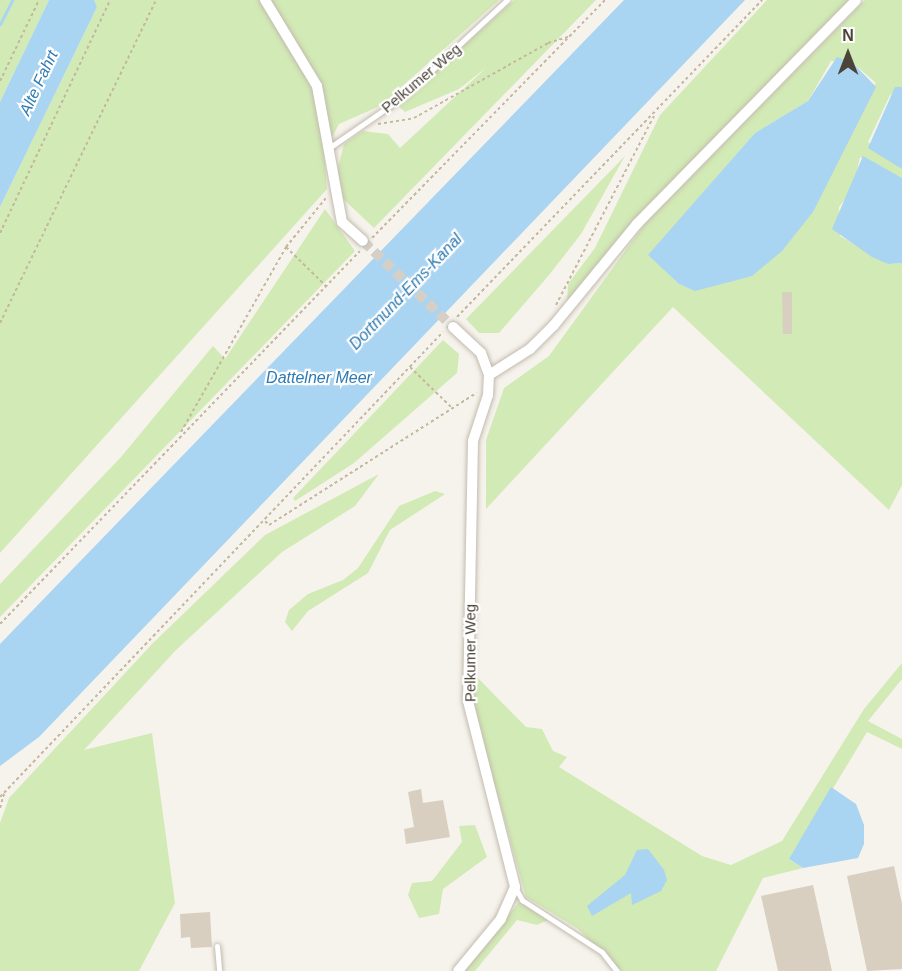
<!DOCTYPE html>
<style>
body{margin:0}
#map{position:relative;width:902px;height:971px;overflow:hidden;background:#f6f3ec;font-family:Helvetica,sans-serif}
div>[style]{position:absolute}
.green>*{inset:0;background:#d2eab5}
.water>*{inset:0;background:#a9d4f2}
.stream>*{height:3px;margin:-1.5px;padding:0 1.5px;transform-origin:1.5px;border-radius:1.5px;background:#a9d4f2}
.building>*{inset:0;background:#d8cfc1}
.street-tunnel>*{height:10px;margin-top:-5px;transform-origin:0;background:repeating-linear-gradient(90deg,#d4d0c8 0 10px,transparent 0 15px)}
.path>*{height:2px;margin-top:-1px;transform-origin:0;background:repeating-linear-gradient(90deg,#c4b79f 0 3px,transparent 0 6px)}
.roads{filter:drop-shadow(0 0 2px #c2bbae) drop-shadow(0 0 2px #c2bbae)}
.lane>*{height:5px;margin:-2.5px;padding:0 2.5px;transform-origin:2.5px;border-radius:2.5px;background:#fff}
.street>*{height:10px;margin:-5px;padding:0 5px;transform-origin:5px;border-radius:5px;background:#fff}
span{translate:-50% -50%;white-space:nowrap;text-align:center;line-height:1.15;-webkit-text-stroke:4.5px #fff;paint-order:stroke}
.street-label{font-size:15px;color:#4b4439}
.water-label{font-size:16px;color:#2e7ab2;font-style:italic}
.north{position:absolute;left:818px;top:24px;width:60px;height:60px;-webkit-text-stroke:4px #fff;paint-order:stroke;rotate:0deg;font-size:16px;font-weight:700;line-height:24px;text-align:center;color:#4b4439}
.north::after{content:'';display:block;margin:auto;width:21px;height:27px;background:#4b4439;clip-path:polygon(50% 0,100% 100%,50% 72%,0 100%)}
</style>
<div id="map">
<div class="green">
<div style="clip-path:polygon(0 0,49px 0,0 102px)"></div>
<div style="clip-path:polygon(94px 0,499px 0,380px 106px,339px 124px,324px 152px,327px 189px,0 553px,0 207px,97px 7px)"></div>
<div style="clip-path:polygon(514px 0,596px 0,374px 228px,340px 196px,338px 168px,344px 144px,363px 131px,388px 134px,400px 148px,487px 67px,459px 89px,405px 112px,398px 106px)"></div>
<div style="clip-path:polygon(767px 0,850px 0,636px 221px,567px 303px,568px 284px,595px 248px,660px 115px)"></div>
<div style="clip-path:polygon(evenodd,865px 0,902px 0,902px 87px,890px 95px,868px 142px,902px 169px,902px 178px,860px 157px,853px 189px,839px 207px,840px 236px,888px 264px,902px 263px,902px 485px,889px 510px,673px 307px,486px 509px,486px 440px,504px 388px,549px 356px,644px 225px,865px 0,831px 61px,853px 63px,876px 83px,696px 291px,679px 284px,649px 255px,755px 133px,808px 101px,831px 61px)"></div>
<div style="clip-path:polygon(625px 156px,581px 234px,549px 275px,499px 333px,479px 333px,466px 319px)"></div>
<div style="clip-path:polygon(325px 209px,355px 251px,0 617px,0 584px,121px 457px,213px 346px,225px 359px)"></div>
<div style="clip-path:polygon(443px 340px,459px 354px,457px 373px,354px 463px,295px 501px,293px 498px)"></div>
<div style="clip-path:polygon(379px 474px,355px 506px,282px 552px,176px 650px,84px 750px,152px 733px,175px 903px,139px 971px,0 971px,0 823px,9px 798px,153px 643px,265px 535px)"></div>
<div style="clip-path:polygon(435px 491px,445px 494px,390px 530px,368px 573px,308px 611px,292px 631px,285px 622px,289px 610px,308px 594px,343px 580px,358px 568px,399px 506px)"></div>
<div style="clip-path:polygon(902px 663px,902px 679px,868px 721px,902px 739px,902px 749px,867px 732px,790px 860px,803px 868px,763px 878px,716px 971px,621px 971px,578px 929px,526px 897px,472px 704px,477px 677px,526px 727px,542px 729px,553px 751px,567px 757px,559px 767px,702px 856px,731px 865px,782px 841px,864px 709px)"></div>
<div style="clip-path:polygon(475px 825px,487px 857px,443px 889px,439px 914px,419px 918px,408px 895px,412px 883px,432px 881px,462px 842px,459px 826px)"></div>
<div style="clip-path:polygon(519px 902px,548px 920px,537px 925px,517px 920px,475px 971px,464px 971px)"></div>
</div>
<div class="water">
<div style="clip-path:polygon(49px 0,94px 0,97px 7px,0 207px,0 102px)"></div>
<div style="clip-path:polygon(624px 0,745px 0,39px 737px,0 766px,0 644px)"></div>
<div style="clip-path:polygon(837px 57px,853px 63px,876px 87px,813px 212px,782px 251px,752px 276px,695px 291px,679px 284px,648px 255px,755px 133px,808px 101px)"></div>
<div style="clip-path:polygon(895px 87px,902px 87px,902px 169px,868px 148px)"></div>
<div style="clip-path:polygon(863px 156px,902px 178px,902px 263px,888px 264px,872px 257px,832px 229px)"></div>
<div style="clip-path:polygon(831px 787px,856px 804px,864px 825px,864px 844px,858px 858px,803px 868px,789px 859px)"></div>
<div style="clip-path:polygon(648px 849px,664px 870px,667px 880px,661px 891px,632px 905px,631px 893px,592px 916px,587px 906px,625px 875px,637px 850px)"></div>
</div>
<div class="stream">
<div style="left:0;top:24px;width:27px;rotate:-63deg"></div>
</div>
<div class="building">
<div style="clip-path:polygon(782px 292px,792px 292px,792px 334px,783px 334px)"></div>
<div style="clip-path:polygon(421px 789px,423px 803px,443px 800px,450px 837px,406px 844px,404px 829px,414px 827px,408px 792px)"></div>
<div style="clip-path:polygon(894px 866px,902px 904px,902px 969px,867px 971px,847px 876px)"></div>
<div style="clip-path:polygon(813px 885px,832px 971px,778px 971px,761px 896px)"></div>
<div style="clip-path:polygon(210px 912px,212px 947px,191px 948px,190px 937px,181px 938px,180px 914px)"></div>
</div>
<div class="street-tunnel">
<div style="left:363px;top:241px;width:124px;rotate:43.7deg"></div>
</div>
<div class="path">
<div style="left:0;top:81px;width:90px;rotate:-64.3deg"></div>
<div style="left:378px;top:124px;width:36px;rotate:-9deg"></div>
<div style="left:414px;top:118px;width:154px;rotate:-29.2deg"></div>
<div style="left:548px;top:43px;width:21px;rotate:-17deg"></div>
<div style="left:0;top:233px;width:258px;rotate:-64.7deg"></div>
<div style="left:372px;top:238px;width:333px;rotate:-45.6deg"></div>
<div style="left:286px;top:247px;width:56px;rotate:44.3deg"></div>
<div style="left:556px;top:305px;width:213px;rotate:-62.6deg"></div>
<div style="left:457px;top:317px;width:440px;rotate:-46.1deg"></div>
<div style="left:0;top:323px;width:359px;rotate:-64.2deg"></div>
<div style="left:410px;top:367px;width:60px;rotate:44.3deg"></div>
<div style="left:181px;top:432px;width:213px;rotate:-60.4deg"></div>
<div style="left:286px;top:247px;width:63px;rotate:-50.8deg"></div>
<div style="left:265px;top:521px;width:6px;rotate:45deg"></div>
<div style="left:269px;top:525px;width:246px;rotate:-32.5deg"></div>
<div style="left:0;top:624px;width:518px;rotate:-46.02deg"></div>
<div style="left:0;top:797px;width:642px;rotate:-46.39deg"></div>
<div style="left:0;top:808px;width:15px;rotate:-74deg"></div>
</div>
<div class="roads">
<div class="lane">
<div style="left:329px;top:148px;width:91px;rotate:-34.7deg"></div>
<div style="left:404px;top:96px;width:141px;rotate:-43deg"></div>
<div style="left:516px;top:889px;width:13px;rotate:61deg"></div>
<div style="left:522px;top:900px;width:95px;rotate:33deg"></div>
<div style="left:602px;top:952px;width:24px;rotate:52deg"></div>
<div style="left:217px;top:946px;width:25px;rotate:85deg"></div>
</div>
<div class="street">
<div style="left:265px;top:0;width:100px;rotate:58.8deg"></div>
<div style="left:317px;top:86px;width:138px;rotate:79.6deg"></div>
<div style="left:342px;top:222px;width:28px;rotate:42deg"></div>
<div style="left:453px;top:327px;width:38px;rotate:43deg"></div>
<div style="left:481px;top:353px;width:23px;rotate:70deg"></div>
<div style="left:489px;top:375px;width:20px;rotate:93deg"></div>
<div style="left:488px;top:395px;width:48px;rotate:108.1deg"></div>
<div style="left:473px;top:441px;width:260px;rotate:91.1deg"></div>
<div style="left:468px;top:701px;width:192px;rotate:75.8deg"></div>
<div style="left:515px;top:887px;width:35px;rotate:114deg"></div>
<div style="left:501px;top:919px;width:67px;rotate:129.6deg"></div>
<div style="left:489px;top:375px;width:49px;rotate:-32.4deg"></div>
<div style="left:530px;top:349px;width:34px;rotate:-45deg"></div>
<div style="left:554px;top:325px;width:131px;rotate:-50.6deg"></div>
<div style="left:637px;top:224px;width:313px;rotate:-45.6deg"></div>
</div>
</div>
<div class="street-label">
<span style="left:421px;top:78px;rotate:-40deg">Pelkumer Weg</span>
<span style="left:470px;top:653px;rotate:-90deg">Pelkumer Weg</span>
</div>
<div class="water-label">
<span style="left:39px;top:83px;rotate:-65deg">Alte Fahrt</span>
<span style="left:406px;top:292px;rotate:-46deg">Dortmund-Ems-Kanal</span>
<span style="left:319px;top:378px">Dattelner Meer</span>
</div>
<div class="north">N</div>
</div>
